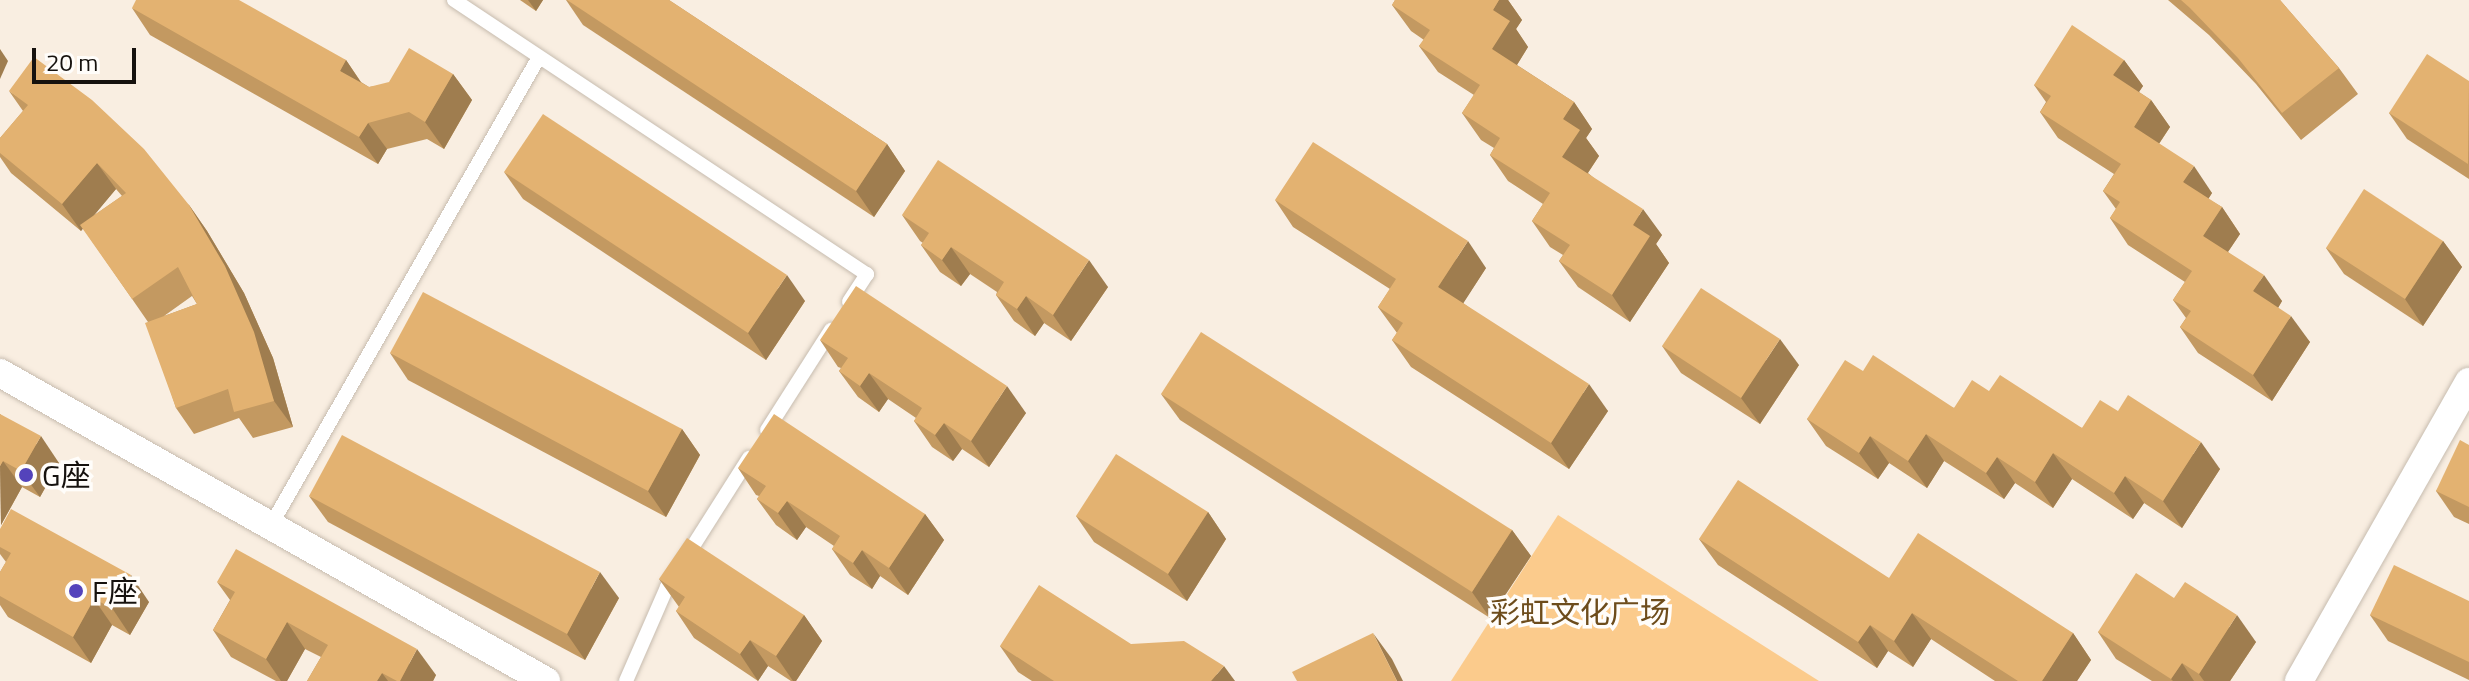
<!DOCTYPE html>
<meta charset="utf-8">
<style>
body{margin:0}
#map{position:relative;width:2469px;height:681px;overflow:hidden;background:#f9eee1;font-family:"Titillium Web","Noto Sans SC",sans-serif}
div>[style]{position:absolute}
.green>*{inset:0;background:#fbcb8c}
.roads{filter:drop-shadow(0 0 2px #c7bcaf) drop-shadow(0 0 2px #c7bcaf)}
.service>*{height:14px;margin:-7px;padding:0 7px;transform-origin:7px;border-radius:7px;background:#fff}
.minor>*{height:28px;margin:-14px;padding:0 14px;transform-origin:14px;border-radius:14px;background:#fff}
.wall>*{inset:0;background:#c39961}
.shaded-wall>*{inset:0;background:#9f7d4f}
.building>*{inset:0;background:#e3b271}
.dots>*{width:22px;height:22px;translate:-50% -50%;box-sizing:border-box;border:4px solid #fffdfa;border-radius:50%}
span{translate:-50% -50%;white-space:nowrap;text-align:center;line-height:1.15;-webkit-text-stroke:7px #fffdfa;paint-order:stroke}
.poi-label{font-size:30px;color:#16120e}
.left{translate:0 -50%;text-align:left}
.park-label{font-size:30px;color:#6d4c1b}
.scale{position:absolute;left:32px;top:48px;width:104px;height:36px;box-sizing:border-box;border:4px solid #16120e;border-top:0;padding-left:10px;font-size:24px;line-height:28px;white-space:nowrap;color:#16120e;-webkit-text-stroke:6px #fffdfa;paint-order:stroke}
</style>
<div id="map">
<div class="green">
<div style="clip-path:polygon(1558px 515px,1819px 681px,1451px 681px)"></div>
</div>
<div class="roads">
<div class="service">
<div style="left:454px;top:0;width:496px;rotate:33.6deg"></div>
<div style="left:867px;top:274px;width:33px;rotate:123deg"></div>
<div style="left:767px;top:430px;width:119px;rotate:-57.4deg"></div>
<div style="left:271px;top:525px;width:539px;rotate:-60.2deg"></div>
<div style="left:626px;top:681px;width:103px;rotate:-66.4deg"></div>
<div style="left:667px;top:587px;width:153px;rotate:-57.6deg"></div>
</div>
<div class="minor">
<div style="left:0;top:373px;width:627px;rotate:29.43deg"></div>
<div style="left:2299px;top:681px;width:344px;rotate:-60.4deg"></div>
</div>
</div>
<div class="wall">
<div style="clip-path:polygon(520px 0,543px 0,536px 11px)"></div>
<div style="clip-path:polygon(566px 0,669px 0,887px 144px,905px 171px,874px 217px,583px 25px)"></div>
<div style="clip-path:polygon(1395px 0,1508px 0,1522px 20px,1516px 29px,1528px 47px,1517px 65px,1574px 102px,1592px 129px,1586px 138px,1599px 156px,1588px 173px,1662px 235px,1656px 244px,1669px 263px,1630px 322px,1578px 287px,1559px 261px,1563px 255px,1550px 247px,1532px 221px,1543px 204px,1508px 181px,1490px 155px,1494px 148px,1481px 140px,1462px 113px,1474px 95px,1438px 72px,1419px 46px,1424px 40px,1411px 31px,1392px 5px)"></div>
<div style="clip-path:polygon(2168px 0,2280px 0,2339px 68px,2358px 94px,2301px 140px,2256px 84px,2209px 35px)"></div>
<div style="clip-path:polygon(132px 8px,346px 60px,361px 82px,369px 87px,453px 74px,472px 100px,444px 149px,427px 139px,387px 149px,378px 164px,150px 35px)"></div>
<div style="clip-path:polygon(2124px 60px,2143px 86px,2139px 92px,2151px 100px,2170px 127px,2159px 144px,2212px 193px,2208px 199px,2222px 207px,2240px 234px,2228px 252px,2282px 301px,2278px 308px,2310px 342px,2272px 401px,2198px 353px,2180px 327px,2186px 318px,2173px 300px,2185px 282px,2128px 245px,2110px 218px,2116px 209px,2103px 191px,2114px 174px,2058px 138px,2040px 112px,2046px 102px,2034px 85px)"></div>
<div style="clip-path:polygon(2469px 81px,2469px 179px,2407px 139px,2389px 113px)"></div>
<div style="clip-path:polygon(evenodd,9px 91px,189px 205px,207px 231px,244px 293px,273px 358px,293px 427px,253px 438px,239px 418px,194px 434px,176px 408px,148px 322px,83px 228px,81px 231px,11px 173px,0 157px,0 138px,23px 111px,9px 91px,116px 189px,122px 196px,93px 216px,116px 189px,9px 91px,192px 296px,197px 304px,164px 316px,192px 296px)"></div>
<div style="clip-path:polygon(504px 172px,805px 301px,766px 360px,523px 199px)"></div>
<div style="clip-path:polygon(1275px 200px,1486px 268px,1463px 303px,1608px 411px,1569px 469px,1411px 367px,1392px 340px,1397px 333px,1378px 307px,1390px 289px,1293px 227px)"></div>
<div style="clip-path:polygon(902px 215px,1108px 287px,1071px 341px,1044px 323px,1035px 336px,1014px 321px,996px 295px,997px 292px,970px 274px,961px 286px,940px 272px,921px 245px,923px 243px,920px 241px)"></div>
<div style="clip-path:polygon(2443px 241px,2462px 267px,2423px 326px,2344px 274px,2326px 248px)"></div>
<div style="clip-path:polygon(820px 340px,1026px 413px,989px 467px,962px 449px,953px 461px,932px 447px,914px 421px,916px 418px,888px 399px,879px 412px,858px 397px,839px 371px,841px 368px,838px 367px)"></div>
<div style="clip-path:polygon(1662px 346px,1799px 365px,1760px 424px,1681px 373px)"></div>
<div style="clip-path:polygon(390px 353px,682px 429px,700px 455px,666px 517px,408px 380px)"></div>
<div style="clip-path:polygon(1863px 371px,1954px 408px,1989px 391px,2082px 428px,2118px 411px,2220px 469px,2182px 528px,2144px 503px,2133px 519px,2072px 479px,2053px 508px,2015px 483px,2004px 499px,1944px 461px,1927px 488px,1889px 463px,1878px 479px,1826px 446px,1807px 419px)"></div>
<div style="clip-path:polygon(1161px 394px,1512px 530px,1531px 556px,1490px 618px,1180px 420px)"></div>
<div style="clip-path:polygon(0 414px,59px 463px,40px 497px,22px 487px,1px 525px)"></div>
<div style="clip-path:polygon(2469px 445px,2469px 524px,2454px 517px,2436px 491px)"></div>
<div style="clip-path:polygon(738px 468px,925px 514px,944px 540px,908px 595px,880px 576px,872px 589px,850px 575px,832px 549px,834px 546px,806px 527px,797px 540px,776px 525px,757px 499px,759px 496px,756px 495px)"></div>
<div style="clip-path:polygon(309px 496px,619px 598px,585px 660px,328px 522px)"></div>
<div style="clip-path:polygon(1208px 512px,1226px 539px,1187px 601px,1094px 542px,1076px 516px)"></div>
<div style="clip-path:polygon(0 529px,149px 602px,130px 635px,112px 625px,91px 663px,8px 617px,0 605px,0 572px,6px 562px,0 554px)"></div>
<div style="clip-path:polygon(1699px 539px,1889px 578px,2073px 633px,2091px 660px,2077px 681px,1995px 681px,1931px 639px,1913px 667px,1888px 651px,1877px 668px,1718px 565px)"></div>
<div style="clip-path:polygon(659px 579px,804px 615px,822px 641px,796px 681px,791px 681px,768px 666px,758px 681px,694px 638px,676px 611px,679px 607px)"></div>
<div style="clip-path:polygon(217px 582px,436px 675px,433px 681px,307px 681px,321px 657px,305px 649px,287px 681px,276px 681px,231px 657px,213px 630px,230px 600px)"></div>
<div style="clip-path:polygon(2174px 598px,2256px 642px,2230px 681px,2152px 681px,2116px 659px,2098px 632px)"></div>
<div style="clip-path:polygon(2469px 601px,2469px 680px,2388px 641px,2370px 615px)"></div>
<div style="clip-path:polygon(1131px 644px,1235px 681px,1032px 681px,1018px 672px,1000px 646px)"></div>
</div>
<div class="shaded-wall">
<div style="clip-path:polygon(528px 0,543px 0,536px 11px)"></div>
<div style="clip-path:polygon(1499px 0,1508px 0,1522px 20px,1516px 29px,1528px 47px,1510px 76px,1492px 49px,1493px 10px)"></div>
<div style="clip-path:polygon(0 49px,8px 61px,0 79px)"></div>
<div style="clip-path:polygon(346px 60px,364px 87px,340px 71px)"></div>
<div style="clip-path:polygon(2124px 60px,2143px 86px,2132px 102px,2113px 75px)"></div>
<div style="clip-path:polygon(453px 74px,472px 100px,444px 149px,425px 122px)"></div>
<div style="clip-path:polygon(2151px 100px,2170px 127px,2152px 154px,2134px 127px)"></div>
<div style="clip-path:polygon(1574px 102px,1592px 129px,1586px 138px,1599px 156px,1581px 183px,1562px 157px,1563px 119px)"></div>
<div style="clip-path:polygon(368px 123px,387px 149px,378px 164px,359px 137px)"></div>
<div style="clip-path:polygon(887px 144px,905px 171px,874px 217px,856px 191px)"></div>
<div style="clip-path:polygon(97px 163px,116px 189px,81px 231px,62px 204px)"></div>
<div style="clip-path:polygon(2194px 166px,2212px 193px,2202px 209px,2183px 182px)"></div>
<div style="clip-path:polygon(189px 205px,207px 231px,244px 293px,273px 358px,293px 427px,274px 401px)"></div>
<div style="clip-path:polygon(2222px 207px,2240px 234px,2221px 262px,2203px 236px)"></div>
<div style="clip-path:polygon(1643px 209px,1662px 235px,1656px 244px,1669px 263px,1630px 322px,1612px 295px,1633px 225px)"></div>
<div style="clip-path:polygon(1468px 241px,1486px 268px,1457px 313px,1438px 287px)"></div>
<div style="clip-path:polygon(2443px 241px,2462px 267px,2423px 326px,2405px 299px)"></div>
<div style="clip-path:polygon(951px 247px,970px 274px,961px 286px,942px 260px)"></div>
<div style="clip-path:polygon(1089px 260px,1108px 287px,1071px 341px,1053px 315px)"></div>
<div style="clip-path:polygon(787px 275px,805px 301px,766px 360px,748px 333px)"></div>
<div style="clip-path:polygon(2264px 275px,2282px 301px,2272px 318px,2253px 291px)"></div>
<div style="clip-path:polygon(1026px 296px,1044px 323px,1035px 336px,1017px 309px)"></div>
<div style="clip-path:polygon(2291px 316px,2310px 342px,2272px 401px,2253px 375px)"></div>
<div style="clip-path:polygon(1780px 339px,1799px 365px,1760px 424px,1741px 398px)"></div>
<div style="clip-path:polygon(869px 373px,888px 399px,879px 412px,860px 386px)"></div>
<div style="clip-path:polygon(1589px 384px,1608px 411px,1569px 469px,1551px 443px)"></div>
<div style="clip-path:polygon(1007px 386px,1026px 413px,989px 467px,971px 441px)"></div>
<div style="clip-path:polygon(944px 423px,962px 449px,953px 461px,935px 435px)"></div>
<div style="clip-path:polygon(682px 429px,700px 455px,666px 517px,648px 491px)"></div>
<div style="clip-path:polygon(1926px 434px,1944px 461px,1927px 488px,1908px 461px)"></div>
<div style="clip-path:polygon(41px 436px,59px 463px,40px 497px,21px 471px)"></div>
<div style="clip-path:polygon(1870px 436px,1889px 463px,1878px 479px,1859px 453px)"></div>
<div style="clip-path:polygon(2201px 442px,2220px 469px,2182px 528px,2163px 501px)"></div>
<div style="clip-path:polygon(2053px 453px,2072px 479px,2053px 508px,2035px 482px)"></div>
<div style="clip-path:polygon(1997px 457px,2015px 483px,2004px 499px,1986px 473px)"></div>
<div style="clip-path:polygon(3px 461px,22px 487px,1px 525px,0 466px)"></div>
<div style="clip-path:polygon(2125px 476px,2144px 503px,2133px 519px,2114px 493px)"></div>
<div style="clip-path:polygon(787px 501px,806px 527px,797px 540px,778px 513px)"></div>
<div style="clip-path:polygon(1208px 512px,1226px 539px,1187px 601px,1168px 574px)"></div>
<div style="clip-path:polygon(925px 514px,944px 540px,908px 595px,889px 568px)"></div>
<div style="clip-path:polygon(1512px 530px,1531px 556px,1490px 618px,1472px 592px)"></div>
<div style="clip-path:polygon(862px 550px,880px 576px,872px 589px,853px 563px)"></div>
<div style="clip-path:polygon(600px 572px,619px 598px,585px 660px,567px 634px)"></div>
<div style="clip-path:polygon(131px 575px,149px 602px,130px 635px,112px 608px)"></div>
<div style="clip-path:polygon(94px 599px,112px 625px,91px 663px,73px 637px)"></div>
<div style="clip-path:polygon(1912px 613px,1931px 639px,1913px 667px,1894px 641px)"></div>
<div style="clip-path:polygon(804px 615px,822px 641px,796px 681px,793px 681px,776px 656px)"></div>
<div style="clip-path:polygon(2237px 615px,2256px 642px,2230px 681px,2204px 681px,2199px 674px)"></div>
<div style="clip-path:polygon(287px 622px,305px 649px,287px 681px,281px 681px,266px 659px)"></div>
<div style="clip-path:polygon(1870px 625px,1888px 651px,1877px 668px,1858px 642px)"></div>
<div style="clip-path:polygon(1373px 633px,1392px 659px,1403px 681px,1397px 681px)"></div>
<div style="clip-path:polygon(2073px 633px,2091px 660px,2077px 681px,2042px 681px)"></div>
<div style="clip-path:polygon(750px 640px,768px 666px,758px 681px,740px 654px)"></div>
<div style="clip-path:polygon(417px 649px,436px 675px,433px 681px,400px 681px)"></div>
<div style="clip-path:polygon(2182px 663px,2194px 681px,2173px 681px,2171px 679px)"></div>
<div style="clip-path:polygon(1224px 666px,1235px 681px,1211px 681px)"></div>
<div style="clip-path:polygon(382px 673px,388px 681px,377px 681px)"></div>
</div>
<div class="building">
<div style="clip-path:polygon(136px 0,239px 0,346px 60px,340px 71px,369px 87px,389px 82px,409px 48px,453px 74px,425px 122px,409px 112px,368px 123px,359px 137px,132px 8px)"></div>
<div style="clip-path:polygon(567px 0,669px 0,887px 144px,856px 191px)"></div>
<div style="clip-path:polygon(1395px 0,1499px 0,1493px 10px,1510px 21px,1492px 49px,1574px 102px,1563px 119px,1580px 130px,1562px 157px,1643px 209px,1633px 225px,1650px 236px,1612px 295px,1559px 261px,1570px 245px,1532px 221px,1550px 193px,1490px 155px,1500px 138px,1462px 113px,1480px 85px,1419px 46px,1430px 30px,1392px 5px)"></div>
<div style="clip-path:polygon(2181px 0,2280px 0,2339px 68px,2282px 113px,2238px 58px,2190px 8px)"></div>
<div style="clip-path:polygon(2072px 25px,2124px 60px,2113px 75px,2151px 100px,2134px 127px,2194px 166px,2183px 182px,2222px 207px,2203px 236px,2264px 275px,2253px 291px,2291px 316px,2253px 375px,2180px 327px,2191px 311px,2173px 300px,2192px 271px,2110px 218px,2120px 202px,2103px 191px,2121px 164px,2040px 112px,2051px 96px,2034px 85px)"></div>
<div style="clip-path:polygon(2427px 54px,2469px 81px,2468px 164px,2389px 113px)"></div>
<div style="clip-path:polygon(34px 57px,92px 100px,144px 149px,189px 205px,225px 266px,254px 332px,274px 401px,234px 412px,228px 389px,176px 408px,145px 323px,197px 304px,178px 267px,132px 299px,80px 225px,126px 193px,97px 163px,62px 204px,0 153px,0 138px,28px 105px,9px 91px)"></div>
<div style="clip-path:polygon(543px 114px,787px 275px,748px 333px,504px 172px)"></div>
<div style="clip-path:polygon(1313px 142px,1468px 241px,1438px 287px,1589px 384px,1551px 443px,1392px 340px,1403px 323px,1378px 307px,1396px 279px,1275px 200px)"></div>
<div style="clip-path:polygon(938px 160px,1089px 260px,1053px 315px,1026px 296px,1017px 309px,996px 295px,1004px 282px,951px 247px,942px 260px,921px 245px,929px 233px,902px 215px)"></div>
<div style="clip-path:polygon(2364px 189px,2443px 241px,2405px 299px,2326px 248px)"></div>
<div style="clip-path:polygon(856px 286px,1007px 386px,971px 441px,944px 423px,935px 435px,914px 421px,922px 408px,869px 373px,860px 386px,839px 371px,848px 358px,820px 340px)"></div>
<div style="clip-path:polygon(1701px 288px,1780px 339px,1741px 398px,1662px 346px)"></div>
<div style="clip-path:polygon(423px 292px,682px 429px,648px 491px,390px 353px)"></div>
<div style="clip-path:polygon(1201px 332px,1512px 530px,1472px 592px,1161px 394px)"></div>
<div style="clip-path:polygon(1873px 355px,1954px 408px,1972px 380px,1989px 391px,2000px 375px,2082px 428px,2100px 400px,2118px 411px,2128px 395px,2201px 442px,2163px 501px,2125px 476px,2114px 493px,2053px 453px,2035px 482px,1997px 457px,1986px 473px,1926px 434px,1908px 461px,1870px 436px,1859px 453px,1807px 419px,1845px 360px,1863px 371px)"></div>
<div style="clip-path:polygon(0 414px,41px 436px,21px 471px,3px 461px,0 466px)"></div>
<div style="clip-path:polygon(774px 414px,925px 514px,889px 568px,862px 550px,853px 563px,832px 549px,840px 536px,787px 501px,778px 513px,757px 499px,766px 486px,738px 468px)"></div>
<div style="clip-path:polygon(342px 435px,600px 572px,567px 634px,309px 496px)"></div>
<div style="clip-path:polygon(2460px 440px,2469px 445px,2469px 507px,2436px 491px)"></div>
<div style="clip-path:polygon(1116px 454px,1208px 512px,1168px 574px,1076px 516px)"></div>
<div style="clip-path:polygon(1738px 480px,1889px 578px,1918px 533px,2073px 633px,2042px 681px,2018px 681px,1912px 613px,1894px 641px,1870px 625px,1858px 642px,1699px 539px)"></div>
<div style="clip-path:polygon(11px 509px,131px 575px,112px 608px,94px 599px,73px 637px,0 596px,0 572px,11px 553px,0 547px,0 529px)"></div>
<div style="clip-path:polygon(687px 538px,804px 615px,776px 656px,750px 640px,740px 654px,676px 611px,685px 597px,659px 579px)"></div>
<div style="clip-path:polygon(236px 549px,417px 649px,400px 681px,397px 681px,382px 673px,377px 681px,307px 681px,328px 645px,287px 622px,266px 659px,213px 630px,235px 592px,217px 582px)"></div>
<div style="clip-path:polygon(2394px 565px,2469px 601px,2469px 662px,2370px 615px)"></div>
<div style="clip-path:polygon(2136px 573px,2174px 598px,2185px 582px,2237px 615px,2199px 674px,2182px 663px,2171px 679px,2098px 632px)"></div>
<div style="clip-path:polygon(1039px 585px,1131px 644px,1184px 641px,1224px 666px,1211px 681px,1054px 681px,1000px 646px)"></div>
<div style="clip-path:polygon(1373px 633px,1397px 681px,1297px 681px,1292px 672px)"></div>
</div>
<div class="dots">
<div style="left:26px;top:475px;background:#5443bb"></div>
<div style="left:76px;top:591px;background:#5443bb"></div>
</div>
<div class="poi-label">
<span class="left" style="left:42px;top:475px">G座</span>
<span class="left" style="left:92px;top:591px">F座</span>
</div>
<div class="park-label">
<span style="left:1580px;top:612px">彩虹文化广场</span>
</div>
<div class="scale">20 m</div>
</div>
